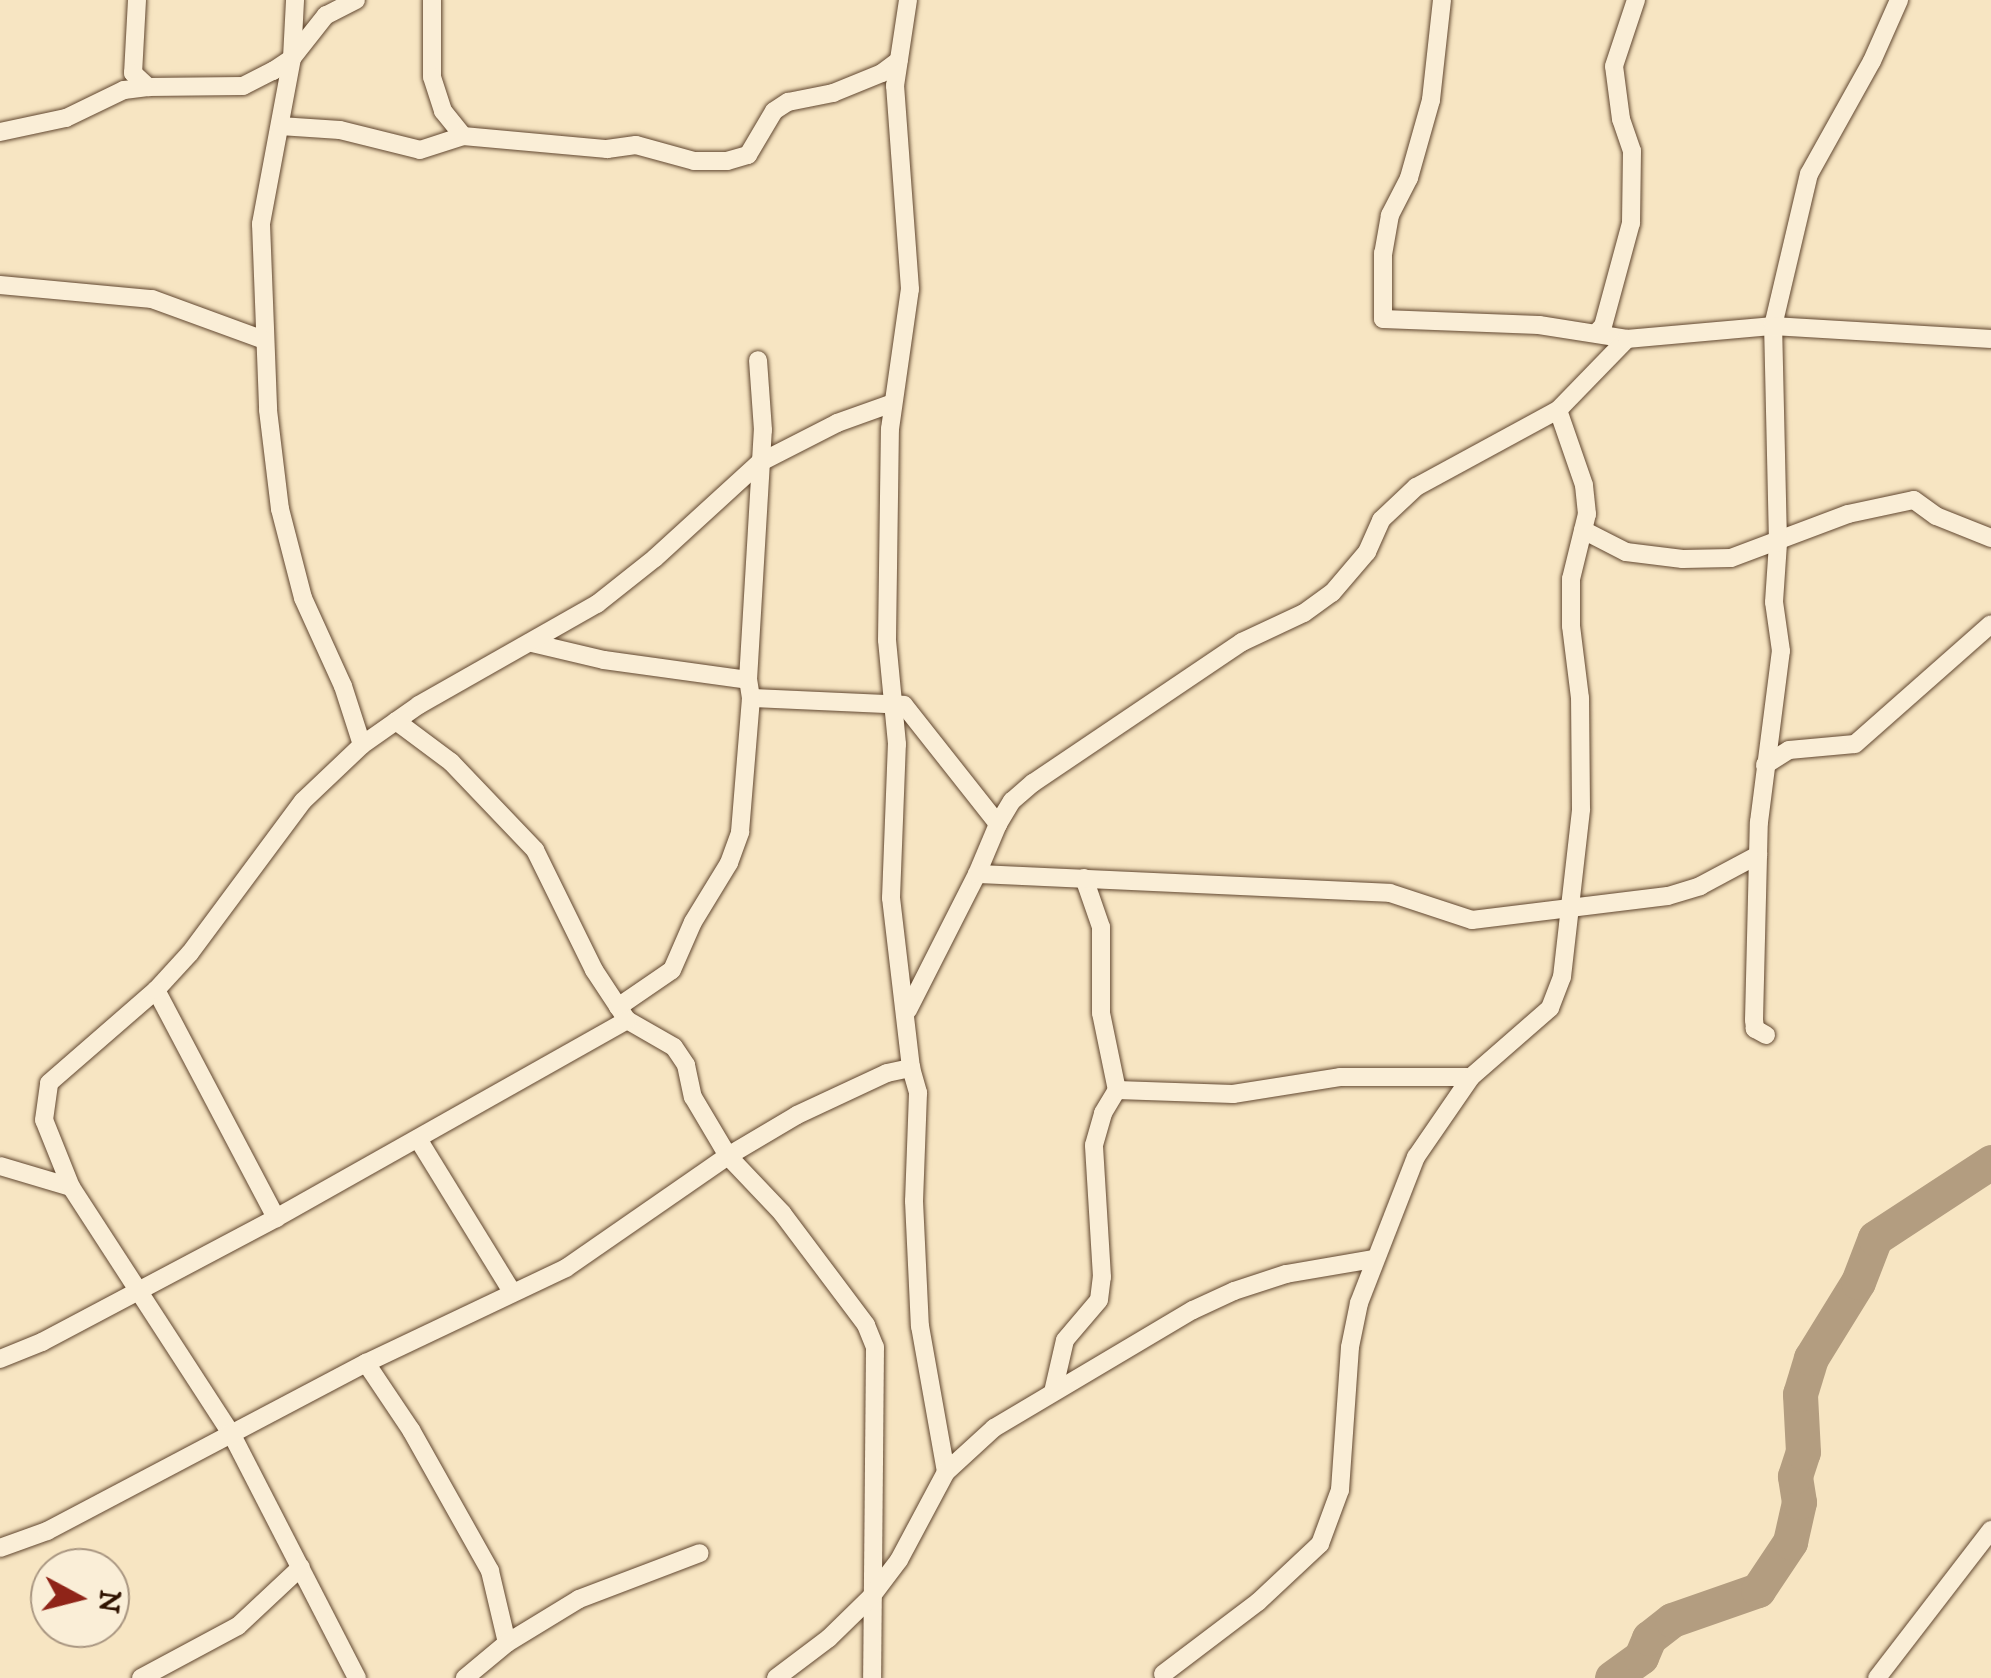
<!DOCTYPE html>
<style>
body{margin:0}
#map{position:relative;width:1991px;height:1678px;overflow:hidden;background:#f7e5c2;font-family:"IM FELL DW Pica",serif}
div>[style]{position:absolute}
.river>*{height:35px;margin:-17.5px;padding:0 17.5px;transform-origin:17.5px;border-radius:17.5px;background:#b39d80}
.roads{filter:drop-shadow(0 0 2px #614730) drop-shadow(0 0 2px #614730)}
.minor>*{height:18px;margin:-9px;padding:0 9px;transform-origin:9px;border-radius:9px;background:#faeed7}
span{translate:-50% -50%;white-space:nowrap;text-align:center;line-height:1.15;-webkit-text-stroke:8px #faeed7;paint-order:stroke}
.north{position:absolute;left:30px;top:1548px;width:100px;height:100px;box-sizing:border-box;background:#faeed7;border:2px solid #a99681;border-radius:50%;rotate:97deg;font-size:28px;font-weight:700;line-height:40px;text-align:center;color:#2f1200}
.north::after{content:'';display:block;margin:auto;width:35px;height:45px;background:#8f2418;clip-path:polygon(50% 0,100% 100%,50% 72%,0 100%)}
</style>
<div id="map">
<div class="river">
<div style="left:1612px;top:1678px;width:36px;rotate:-36deg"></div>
<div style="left:1641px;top:1657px;width:21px;rotate:-67deg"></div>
<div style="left:1649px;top:1638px;width:29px;rotate:-38deg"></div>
<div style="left:1672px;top:1620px;width:91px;rotate:-19.2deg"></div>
<div style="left:1758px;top:1590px;width:58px;rotate:-56.3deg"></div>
<div style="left:1790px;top:1542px;width:41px;rotate:-77.3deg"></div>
<div style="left:1799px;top:1502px;width:26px;rotate:-99deg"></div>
<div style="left:1795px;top:1476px;width:25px;rotate:-72deg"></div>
<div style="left:1803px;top:1452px;width:58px;rotate:-93deg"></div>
<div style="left:1800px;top:1394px;width:38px;rotate:-73deg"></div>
<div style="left:1811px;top:1358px;width:89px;rotate:-58.3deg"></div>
<div style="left:1858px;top:1282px;width:47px;rotate:-68.9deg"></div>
<div style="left:1875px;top:1238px;width:139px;rotate:-33.2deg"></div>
</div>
<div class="roads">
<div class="minor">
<div style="left:137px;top:0;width:73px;rotate:93.1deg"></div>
<div style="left:133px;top:73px;width:21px;rotate:43deg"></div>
<div style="left:148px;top:87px;width:95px;rotate:-0.6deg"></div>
<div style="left:243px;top:86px;width:34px;rotate:-27deg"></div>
<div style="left:273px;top:71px;width:23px;rotate:-34deg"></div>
<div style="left:292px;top:58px;width:58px;rotate:-87deg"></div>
<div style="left:356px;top:0;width:34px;rotate:153deg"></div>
<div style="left:326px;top:15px;width:55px;rotate:128.3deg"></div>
<div style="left:292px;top:58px;width:169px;rotate:100.6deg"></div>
<div style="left:261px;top:224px;width:186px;rotate:87.8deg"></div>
<div style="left:268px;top:410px;width:100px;rotate:83.1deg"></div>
<div style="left:280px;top:509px;width:92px;rotate:75.5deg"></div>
<div style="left:303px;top:598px;width:97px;rotate:65.6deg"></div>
<div style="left:343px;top:686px;width:62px;rotate:72.1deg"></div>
<div style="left:432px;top:0;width:77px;rotate:90deg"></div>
<div style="left:432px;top:77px;width:36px;rotate:72deg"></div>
<div style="left:443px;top:111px;width:32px;rotate:51deg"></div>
<div style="left:1442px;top:0;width:101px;rotate:96.3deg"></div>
<div style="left:1431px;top:100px;width:81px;rotate:105.8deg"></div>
<div style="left:1409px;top:178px;width:42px;rotate:117.2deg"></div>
<div style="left:1390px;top:215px;width:39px;rotate:100deg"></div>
<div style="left:1383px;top:253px;width:66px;rotate:90deg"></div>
<div style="left:1383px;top:319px;width:156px;rotate:2.2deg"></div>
<div style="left:1539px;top:325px;width:89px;rotate:9deg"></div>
<div style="left:280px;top:126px;width:60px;rotate:3.8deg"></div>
<div style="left:340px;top:130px;width:82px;rotate:14deg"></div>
<div style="left:420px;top:150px;width:45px;rotate:-18deg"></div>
<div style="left:463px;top:136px;width:145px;rotate:5.2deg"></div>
<div style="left:607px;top:149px;width:29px;rotate:-8deg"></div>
<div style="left:636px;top:145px;width:60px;rotate:15.4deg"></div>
<div style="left:694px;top:161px;width:33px"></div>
<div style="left:727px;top:161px;width:22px;rotate:-16deg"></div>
<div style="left:748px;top:155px;width:51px;rotate:-59.4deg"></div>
<div style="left:774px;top:111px;width:17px;rotate:-33deg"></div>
<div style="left:788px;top:102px;width:46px;rotate:-11.3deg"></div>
<div style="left:833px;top:93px;width:53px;rotate:-22.2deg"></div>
<div style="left:882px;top:73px;width:21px;rotate:-37deg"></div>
<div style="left:0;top:132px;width:67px;rotate:-12deg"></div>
<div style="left:66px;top:118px;width:64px;rotate:-25.8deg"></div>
<div style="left:124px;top:90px;width:24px;rotate:-7deg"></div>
<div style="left:0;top:285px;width:153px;rotate:5.3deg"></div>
<div style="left:152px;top:299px;width:119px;rotate:20.1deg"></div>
<div style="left:1596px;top:333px;width:10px;rotate:-45deg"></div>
<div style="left:1603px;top:326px;width:107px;rotate:-74.8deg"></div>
<div style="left:1631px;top:223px;width:72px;rotate:-89.2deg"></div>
<div style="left:1632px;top:151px;width:34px;rotate:-109deg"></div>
<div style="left:1621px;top:119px;width:53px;rotate:-97.5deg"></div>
<div style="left:1614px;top:66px;width:70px;rotate:-71.6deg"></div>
<div style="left:1583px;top:530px;width:48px;rotate:27.1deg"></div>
<div style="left:1626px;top:552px;width:57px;rotate:7deg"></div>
<div style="left:1683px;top:559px;width:48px;rotate:-1.2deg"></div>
<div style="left:1731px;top:558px;width:125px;rotate:-20.6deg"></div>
<div style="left:1848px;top:514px;width:67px;rotate:-12deg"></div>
<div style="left:1914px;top:500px;width:27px;rotate:36deg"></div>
<div style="left:1936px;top:516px;width:59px;rotate:21.8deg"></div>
<div style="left:532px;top:643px;width:74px;rotate:13.3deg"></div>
<div style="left:604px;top:660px;width:145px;rotate:7.9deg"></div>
<div style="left:751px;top:698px;width:153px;rotate:2.6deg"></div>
<div style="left:904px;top:705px;width:152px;rotate:51.7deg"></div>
<div style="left:998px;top:824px;width:27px;rotate:-59deg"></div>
<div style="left:1012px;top:801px;width:28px;rotate:-41deg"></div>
<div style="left:1033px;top:783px;width:252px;rotate:-34deg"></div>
<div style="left:1242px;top:642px;width:68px;rotate:-25.1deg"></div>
<div style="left:1304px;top:613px;width:34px;rotate:-36deg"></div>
<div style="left:1332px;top:593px;width:54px;rotate:-49.5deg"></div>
<div style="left:1367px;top:552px;width:35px;rotate:-66deg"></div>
<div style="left:1381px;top:520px;width:48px;rotate:-43.3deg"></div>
<div style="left:1416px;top:487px;width:162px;rotate:-28.5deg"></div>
<div style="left:1558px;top:410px;width:99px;rotate:-45.8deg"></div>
<div style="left:1627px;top:339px;width:147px;rotate:-5.1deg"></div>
<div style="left:1773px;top:326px;width:156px;rotate:-76.7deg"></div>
<div style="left:1809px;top:174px;width:129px;rotate:-60.9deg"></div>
<div style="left:1872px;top:61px;width:67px;rotate:-66.1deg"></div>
<div style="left:396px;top:721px;width:69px;rotate:36.7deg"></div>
<div style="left:451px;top:762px;width:122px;rotate:46.3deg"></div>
<div style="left:535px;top:850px;width:134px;rotate:63.8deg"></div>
<div style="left:594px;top:970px;width:60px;rotate:56.6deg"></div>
<div style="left:627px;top:1020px;width:54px;rotate:29.9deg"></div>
<div style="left:674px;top:1047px;width:22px;rotate:56deg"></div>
<div style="left:686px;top:1065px;width:33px;rotate:78deg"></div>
<div style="left:693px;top:1097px;width:69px;rotate:59.3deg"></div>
<div style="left:728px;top:1156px;width:79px;rotate:46.5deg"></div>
<div style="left:782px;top:1213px;width:140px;rotate:53.1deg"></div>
<div style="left:866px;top:1325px;width:24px;rotate:68deg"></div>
<div style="left:875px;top:1347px;width:331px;rotate:90.5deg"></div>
<div style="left:1765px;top:765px;width:28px;rotate:-32deg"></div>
<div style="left:1789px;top:750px;width:66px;rotate:-5.2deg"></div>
<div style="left:1855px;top:744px;width:181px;rotate:-41.4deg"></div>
<div style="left:977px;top:874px;width:54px;rotate:-67.2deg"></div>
<div style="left:1084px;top:878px;width:52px;rotate:70.9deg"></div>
<div style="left:1101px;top:927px;width:86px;rotate:90deg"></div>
<div style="left:1101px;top:1013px;width:79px;rotate:78.3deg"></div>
<div style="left:1117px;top:1090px;width:116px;rotate:2deg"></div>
<div style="left:1233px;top:1094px;width:108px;rotate:-9deg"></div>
<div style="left:1340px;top:1077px;width:131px"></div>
<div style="left:156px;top:990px;width:258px;rotate:62.2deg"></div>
<div style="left:618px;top:1007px;width:65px;rotate:-34.4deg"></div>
<div style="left:672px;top:970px;width:52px;rotate:-66.4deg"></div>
<div style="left:693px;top:922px;width:69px;rotate:-58.6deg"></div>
<div style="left:729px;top:863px;width:33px;rotate:-70deg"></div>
<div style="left:740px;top:832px;width:134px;rotate:-85.3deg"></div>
<div style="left:751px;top:698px;width:18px;rotate:-99deg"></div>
<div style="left:748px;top:680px;width:250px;rotate:-86.6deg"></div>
<div style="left:763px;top:430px;width:70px;rotate:-94.1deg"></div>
<div style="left:908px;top:1010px;width:153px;rotate:-63.1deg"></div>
<div style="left:977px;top:874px;width:413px;rotate:2.6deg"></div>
<div style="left:1390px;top:893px;width:86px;rotate:18.2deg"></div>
<div style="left:1472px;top:920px;width:197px;rotate:-7deg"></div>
<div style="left:1668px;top:896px;width:34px;rotate:-17deg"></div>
<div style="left:1700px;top:886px;width:66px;rotate:-28.1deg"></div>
<div style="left:1766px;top:1035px;width:13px;rotate:-151deg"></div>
<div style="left:1755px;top:1029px;width:9px;rotate:-96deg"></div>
<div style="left:1754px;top:1020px;width:198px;rotate:-88.6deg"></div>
<div style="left:1759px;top:822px;width:172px;rotate:-82.7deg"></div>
<div style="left:1781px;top:651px;width:49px;rotate:-98.1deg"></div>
<div style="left:1774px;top:602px;width:59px;rotate:-86.1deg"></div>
<div style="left:1778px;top:543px;width:217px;rotate:-91.3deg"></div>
<div style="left:1773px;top:326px;width:218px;rotate:3.4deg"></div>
<div style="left:911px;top:1068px;width:26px;rotate:74deg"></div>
<div style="left:918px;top:1093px;width:108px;rotate:92.1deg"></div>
<div style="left:914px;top:1201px;width:125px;rotate:87.3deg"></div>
<div style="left:920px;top:1326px;width:148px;rotate:79.9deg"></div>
<div style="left:418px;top:1139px;width:180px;rotate:58.4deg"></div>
<div style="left:0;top:1166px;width:74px;rotate:16.5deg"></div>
<div style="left:71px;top:1187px;width:293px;rotate:57deg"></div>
<div style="left:231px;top:1433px;width:276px;rotate:62.8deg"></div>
<div style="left:71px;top:1187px;width:72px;rotate:-111.9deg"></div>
<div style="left:44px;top:1120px;width:37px;rotate:-82deg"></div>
<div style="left:49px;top:1083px;width:142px;rotate:-41deg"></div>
<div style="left:156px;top:990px;width:50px;rotate:-47.4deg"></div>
<div style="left:190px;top:953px;width:189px;rotate:-53.4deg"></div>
<div style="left:303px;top:801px;width:81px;rotate:-43.5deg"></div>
<div style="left:362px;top:745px;width:70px;rotate:-35.1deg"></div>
<div style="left:419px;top:705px;width:205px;rotate:-29.6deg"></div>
<div style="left:597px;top:604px;width:74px;rotate:-38.4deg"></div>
<div style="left:655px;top:558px;width:141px;rotate:-42.4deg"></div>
<div style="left:759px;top:463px;width:88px;rotate:-27.1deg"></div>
<div style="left:837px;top:423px;width:59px;rotate:-19.7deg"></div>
<div style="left:0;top:1359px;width:45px;rotate:-22deg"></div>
<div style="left:42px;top:1342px;width:265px;rotate:-27.9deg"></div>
<div style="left:276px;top:1218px;width:403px;rotate:-29.4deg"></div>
<div style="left:366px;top:1363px;width:81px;rotate:56.1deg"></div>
<div style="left:411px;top:1430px;width:162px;rotate:60.7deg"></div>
<div style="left:490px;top:1571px;width:74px;rotate:76.7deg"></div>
<div style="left:507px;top:1643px;width:55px;rotate:140.2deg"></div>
<div style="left:1053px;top:1392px;width:53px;rotate:-77deg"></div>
<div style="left:1065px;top:1340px;width:52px;rotate:-49.6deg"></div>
<div style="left:1099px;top:1300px;width:23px;rotate:-83deg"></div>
<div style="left:1102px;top:1277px;width:132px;rotate:-93.5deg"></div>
<div style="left:1094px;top:1145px;width:33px;rotate:-74deg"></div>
<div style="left:1103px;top:1113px;width:27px;rotate:-59deg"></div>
<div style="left:0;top:1548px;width:50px;rotate:-19.9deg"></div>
<div style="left:47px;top:1531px;width:361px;rotate:-27.8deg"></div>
<div style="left:366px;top:1363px;width:221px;rotate:-25.4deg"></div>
<div style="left:566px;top:1268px;width:197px;rotate:-34.7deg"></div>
<div style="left:728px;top:1156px;width:80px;rotate:-30.7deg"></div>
<div style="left:797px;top:1115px;width:99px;rotate:-25deg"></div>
<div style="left:887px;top:1073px;width:25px;rotate:-12deg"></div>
<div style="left:911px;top:1068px;width:171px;rotate:-96.7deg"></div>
<div style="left:891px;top:898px;width:154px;rotate:-87.8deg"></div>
<div style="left:897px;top:744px;width:104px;rotate:-95.5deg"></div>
<div style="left:887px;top:640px;width:211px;rotate:-89.2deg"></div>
<div style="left:890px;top:429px;width:141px;rotate:-81.9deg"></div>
<div style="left:910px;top:289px;width:204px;rotate:-94.2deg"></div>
<div style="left:895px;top:86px;width:87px;rotate:-81.4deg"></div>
<div style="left:507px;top:1643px;width:84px;rotate:-31.4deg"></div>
<div style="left:579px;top:1599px;width:129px;rotate:-20.8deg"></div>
<div style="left:1163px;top:1674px;width:119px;rotate:-37.2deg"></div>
<div style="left:1258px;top:1602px;width:85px;rotate:-43.1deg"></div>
<div style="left:1320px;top:1544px;width:58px;rotate:-69.7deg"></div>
<div style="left:1340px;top:1490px;width:143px;rotate:-86deg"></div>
<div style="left:1350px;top:1347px;width:45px;rotate:-78.4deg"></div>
<div style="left:1359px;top:1303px;width:157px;rotate:-68.7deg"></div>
<div style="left:1416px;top:1157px;width:97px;rotate:-55.5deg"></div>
<div style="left:1471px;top:1077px;width:105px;rotate:-41.1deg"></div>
<div style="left:1550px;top:1008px;width:33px;rotate:-69deg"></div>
<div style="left:1562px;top:977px;width:169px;rotate:-83.5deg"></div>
<div style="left:1581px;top:809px;width:111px;rotate:-90.5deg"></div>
<div style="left:1580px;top:698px;width:73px;rotate:-97.1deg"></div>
<div style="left:1571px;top:626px;width:47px;rotate:-90deg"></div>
<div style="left:1571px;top:579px;width:67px;rotate:-76.2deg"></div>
<div style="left:1587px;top:514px;width:29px;rotate:-96deg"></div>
<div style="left:1584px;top:485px;width:79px;rotate:-109.1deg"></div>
<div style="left:141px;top:1678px;width:110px;rotate:-28.2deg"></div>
<div style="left:238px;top:1626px;width:86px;rotate:-43.1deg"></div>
<div style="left:776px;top:1678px;width:66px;rotate:-37deg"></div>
<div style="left:829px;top:1638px;width:59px;rotate:-44.3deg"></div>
<div style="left:871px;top:1597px;width:46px;rotate:-52.9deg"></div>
<div style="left:899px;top:1560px;width:100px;rotate:-61.9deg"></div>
<div style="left:946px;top:1472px;width:65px;rotate:-42.5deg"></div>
<div style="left:994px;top:1428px;width:231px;rotate:-30.7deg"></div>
<div style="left:1193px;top:1310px;width:45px;rotate:-24.9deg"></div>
<div style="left:1234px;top:1291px;width:55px;rotate:-18.1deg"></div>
<div style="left:1286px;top:1274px;width:88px;rotate:-9.8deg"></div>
<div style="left:1877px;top:1678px;width:187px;rotate:-52.4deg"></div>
</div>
</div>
<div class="north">N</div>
</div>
